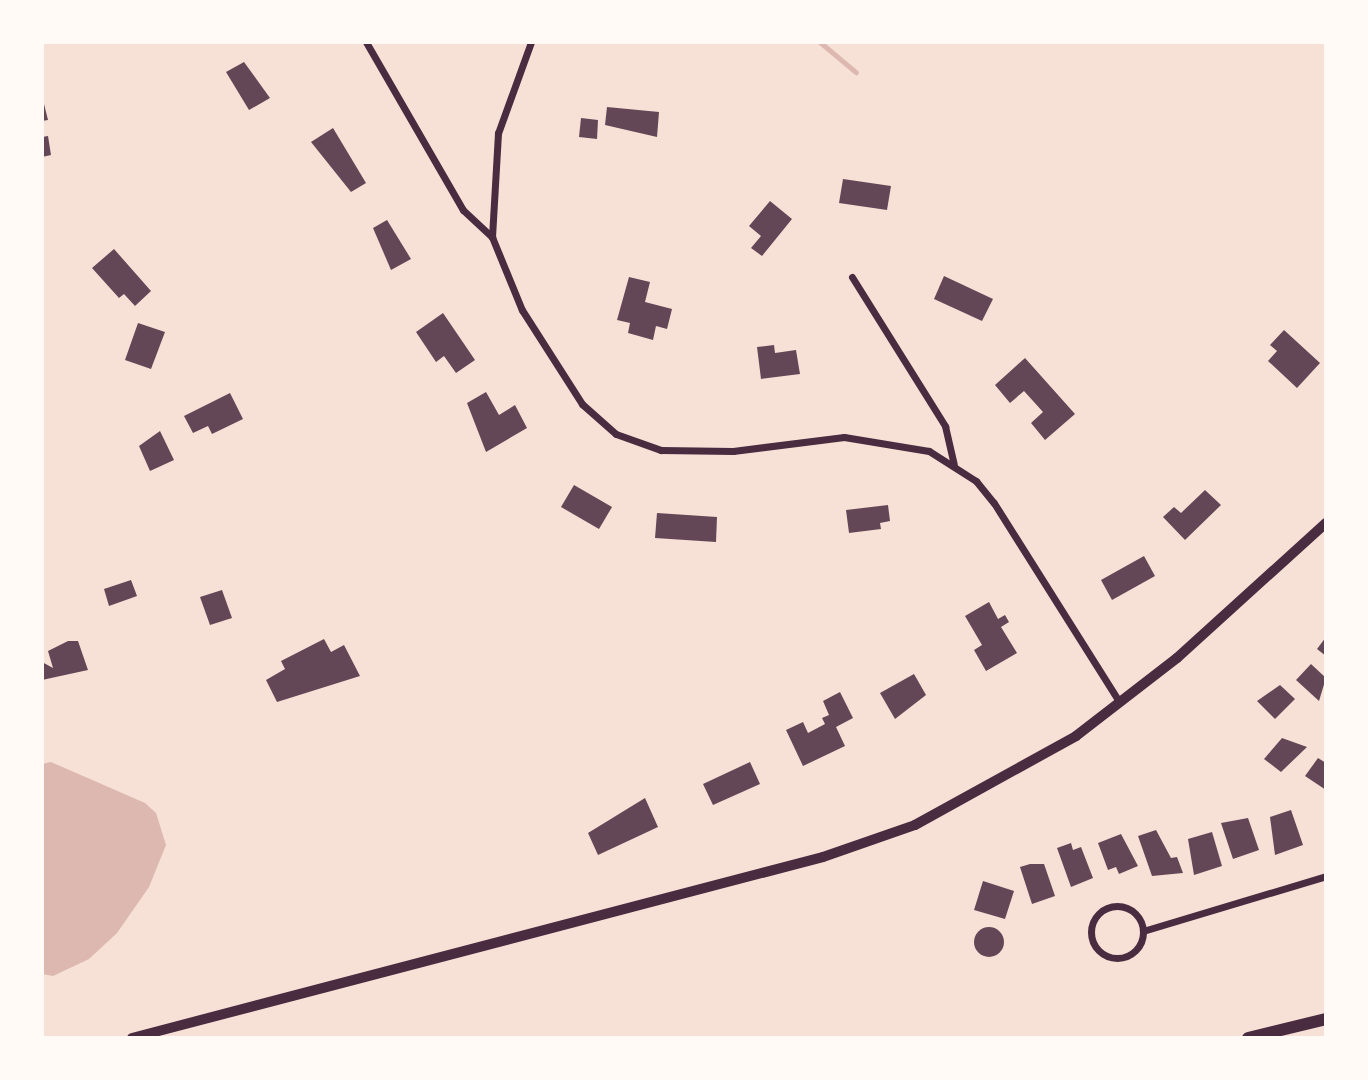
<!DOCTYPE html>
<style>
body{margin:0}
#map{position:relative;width:1368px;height:1080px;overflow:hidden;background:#f7e1d7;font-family:Montserrat,sans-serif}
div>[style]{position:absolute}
.water>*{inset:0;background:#dcb8b0}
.stream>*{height:4.5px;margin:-2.25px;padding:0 2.25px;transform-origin:2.25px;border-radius:2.25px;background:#dcb8b0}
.building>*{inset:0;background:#644757}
.round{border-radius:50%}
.minor>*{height:7px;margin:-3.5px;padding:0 3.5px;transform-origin:3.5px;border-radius:3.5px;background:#4a2c40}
.minor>.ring{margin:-3.5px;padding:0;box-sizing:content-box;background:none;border:7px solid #4a2c40;border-radius:50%}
.secondary>*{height:10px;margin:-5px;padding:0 5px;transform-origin:5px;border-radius:5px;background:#4a2c40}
.motorway>*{height:12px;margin:-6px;padding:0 6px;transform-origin:6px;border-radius:6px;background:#4a2c40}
span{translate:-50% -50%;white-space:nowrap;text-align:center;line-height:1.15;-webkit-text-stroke:5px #fffaf5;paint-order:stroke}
.frame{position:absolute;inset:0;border:44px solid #fffaf5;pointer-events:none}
</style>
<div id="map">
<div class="water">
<div style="clip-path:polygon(51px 762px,145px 803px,156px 813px,166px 845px,149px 887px,117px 933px,89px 959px,53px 976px,42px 974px,42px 764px)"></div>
</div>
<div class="stream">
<div style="left:820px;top:42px;width:47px;rotate:39.8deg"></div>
</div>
<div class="building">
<div style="clip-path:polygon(244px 62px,270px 98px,249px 110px,226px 72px)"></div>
<div style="clip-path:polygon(42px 96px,48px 120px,42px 121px)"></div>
<div style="clip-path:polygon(607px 107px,659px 112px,657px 137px,605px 125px)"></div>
<div style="clip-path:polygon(581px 118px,598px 120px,597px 139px,579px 137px)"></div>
<div style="clip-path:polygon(333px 128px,366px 183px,351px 192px,311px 142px)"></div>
<div style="clip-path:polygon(48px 136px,51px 155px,42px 157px,42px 137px)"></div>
<div style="clip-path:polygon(843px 179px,891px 186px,887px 210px,839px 203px)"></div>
<div style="clip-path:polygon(770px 201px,792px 219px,762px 256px,751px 248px,761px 236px,749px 226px)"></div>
<div style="clip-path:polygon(387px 220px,411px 259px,391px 270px,373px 228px)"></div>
<div style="clip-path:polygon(114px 249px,151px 291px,135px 306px,124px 294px,119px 298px,92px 268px)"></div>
<div style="clip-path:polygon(944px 276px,993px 299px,982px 321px,934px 299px)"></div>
<div style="clip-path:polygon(629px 277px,650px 282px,645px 302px,672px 309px,667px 329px,656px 326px,653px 340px,628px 333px,630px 323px,617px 320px)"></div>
<div style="clip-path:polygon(443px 313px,475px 360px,456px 373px,444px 356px,436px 362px,416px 332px)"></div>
<div style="clip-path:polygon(138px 323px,165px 332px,151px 369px,125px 360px)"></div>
<div style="clip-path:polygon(1284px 330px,1320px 363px,1297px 388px,1268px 361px,1277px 351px,1270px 345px)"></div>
<div style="clip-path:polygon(774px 345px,775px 353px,796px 350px,800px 374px,761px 379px,757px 347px)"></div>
<div style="clip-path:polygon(1025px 358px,1075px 414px,1045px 440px,1031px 423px,1043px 412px,1024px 391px,1010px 403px,995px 385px)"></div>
<div style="clip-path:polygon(486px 392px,499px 415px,515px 405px,527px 428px,486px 452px,467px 403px)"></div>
<div style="clip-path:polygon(230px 393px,243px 419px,212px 434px,208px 426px,193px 433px,184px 416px)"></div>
<div style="clip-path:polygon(160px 431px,174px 460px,150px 471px,139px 446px)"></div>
<div style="clip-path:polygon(574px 485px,612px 507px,599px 529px,561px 507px)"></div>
<div style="clip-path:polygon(1205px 490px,1221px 505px,1185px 540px,1163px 517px,1174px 507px,1181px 513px)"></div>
<div style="clip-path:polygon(888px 505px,890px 521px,880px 523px,881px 529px,849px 533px,846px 510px)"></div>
<div style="clip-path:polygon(657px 513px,717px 517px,716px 542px,655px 538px)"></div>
<div style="clip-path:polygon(1144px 556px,1155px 576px,1112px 600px,1101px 580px)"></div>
<div style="clip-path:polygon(131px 580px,137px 596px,109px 606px,104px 589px)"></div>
<div style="clip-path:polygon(222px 590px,232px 618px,210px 625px,200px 597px)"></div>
<div style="clip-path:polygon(989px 602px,998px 619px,1005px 615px,1009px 622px,1001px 627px,1017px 653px,986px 671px,974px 650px,982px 645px,965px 616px)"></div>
<div style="clip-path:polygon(1326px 637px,1326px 656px,1317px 649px)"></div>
<div style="clip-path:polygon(324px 639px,331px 652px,344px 645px,360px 676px,277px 702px,266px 680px,285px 669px,281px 661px)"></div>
<div style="clip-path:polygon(68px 641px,78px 641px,88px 670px,42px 680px,42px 662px,53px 668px,48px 651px)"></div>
<div style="clip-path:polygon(1311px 664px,1326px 678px,1319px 701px,1296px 680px)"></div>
<div style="clip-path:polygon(914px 674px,926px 695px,895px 719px,880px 693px)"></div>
<div style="clip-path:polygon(1280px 685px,1295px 699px,1275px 719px,1257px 701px)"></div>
<div style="clip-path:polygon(840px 692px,853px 718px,836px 727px,845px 746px,803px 766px,786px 730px,803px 722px,808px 733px,825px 724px,822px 718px,829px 715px,823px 701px)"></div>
<div style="clip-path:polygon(1282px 738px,1307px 747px,1281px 772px,1264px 759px)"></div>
<div style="clip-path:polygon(1318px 758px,1326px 763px,1326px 790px,1305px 776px)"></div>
<div style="clip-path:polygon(750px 762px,760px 784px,713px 805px,703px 784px)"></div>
<div style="clip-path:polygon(645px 798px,658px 827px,598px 855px,588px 833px)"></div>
<div style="clip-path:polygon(1291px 810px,1303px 845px,1275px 855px,1270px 817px)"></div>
<div style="clip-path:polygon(1248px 818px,1259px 850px,1233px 859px,1221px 823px)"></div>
<div style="clip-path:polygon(1156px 830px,1171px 858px,1177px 857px,1183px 873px,1152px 876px,1138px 836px)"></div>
<div style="clip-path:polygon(1212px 832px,1222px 866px,1194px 875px,1188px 839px)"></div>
<div style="clip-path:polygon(1121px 834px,1138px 866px,1119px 874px,1116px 867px,1108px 870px,1098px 843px)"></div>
<div style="clip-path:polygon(1071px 843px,1073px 850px,1081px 847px,1093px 878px,1071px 887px,1057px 848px)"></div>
<div style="clip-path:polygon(1030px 864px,1044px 864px,1055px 896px,1032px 904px,1020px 867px)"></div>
<div style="clip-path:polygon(983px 881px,1014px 891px,1005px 919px,974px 910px)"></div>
<div class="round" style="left:974px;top:927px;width:30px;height:30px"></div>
</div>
<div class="minor">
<div style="left:366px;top:42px;width:194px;rotate:60deg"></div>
<div style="left:463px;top:210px;width:40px;rotate:43deg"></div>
<div style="left:531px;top:42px;width:97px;rotate:109.9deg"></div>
<div style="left:498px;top:133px;width:104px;rotate:93.3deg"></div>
<div style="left:492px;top:237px;width:79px;rotate:67.7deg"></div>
<div style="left:522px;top:310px;width:112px;rotate:57.4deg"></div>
<div style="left:582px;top:404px;width:45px;rotate:41.4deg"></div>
<div style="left:616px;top:434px;width:48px;rotate:19.6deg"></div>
<div style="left:661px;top:450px;width:72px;rotate:0.8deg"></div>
<div style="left:733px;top:451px;width:112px;rotate:-7.2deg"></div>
<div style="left:844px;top:437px;width:86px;rotate:9.4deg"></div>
<div style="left:929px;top:451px;width:56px;rotate:32.6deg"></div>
<div style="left:976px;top:481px;width:28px;rotate:51deg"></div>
<div style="left:994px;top:503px;width:236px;rotate:57.8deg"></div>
<div style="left:852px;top:277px;width:176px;rotate:58deg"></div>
<div style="left:945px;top:426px;width:39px;rotate:77deg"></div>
<div class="ring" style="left:1091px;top:906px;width:45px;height:45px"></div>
<div style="left:1143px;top:931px;width:191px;rotate:-16.7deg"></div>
</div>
<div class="secondary">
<div style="left:132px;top:1038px;width:714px;rotate:-14.68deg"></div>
<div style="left:823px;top:857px;width:97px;rotate:-19.2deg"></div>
<div style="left:915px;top:825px;width:184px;rotate:-28.9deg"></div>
<div style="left:1076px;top:736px;width:128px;rotate:-37.7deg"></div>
<div style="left:1177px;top:658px;width:201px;rotate:-42.2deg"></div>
</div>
<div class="motorway">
<div style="left:1248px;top:1038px;width:80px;rotate:-13.7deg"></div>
</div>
<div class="frame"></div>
</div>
